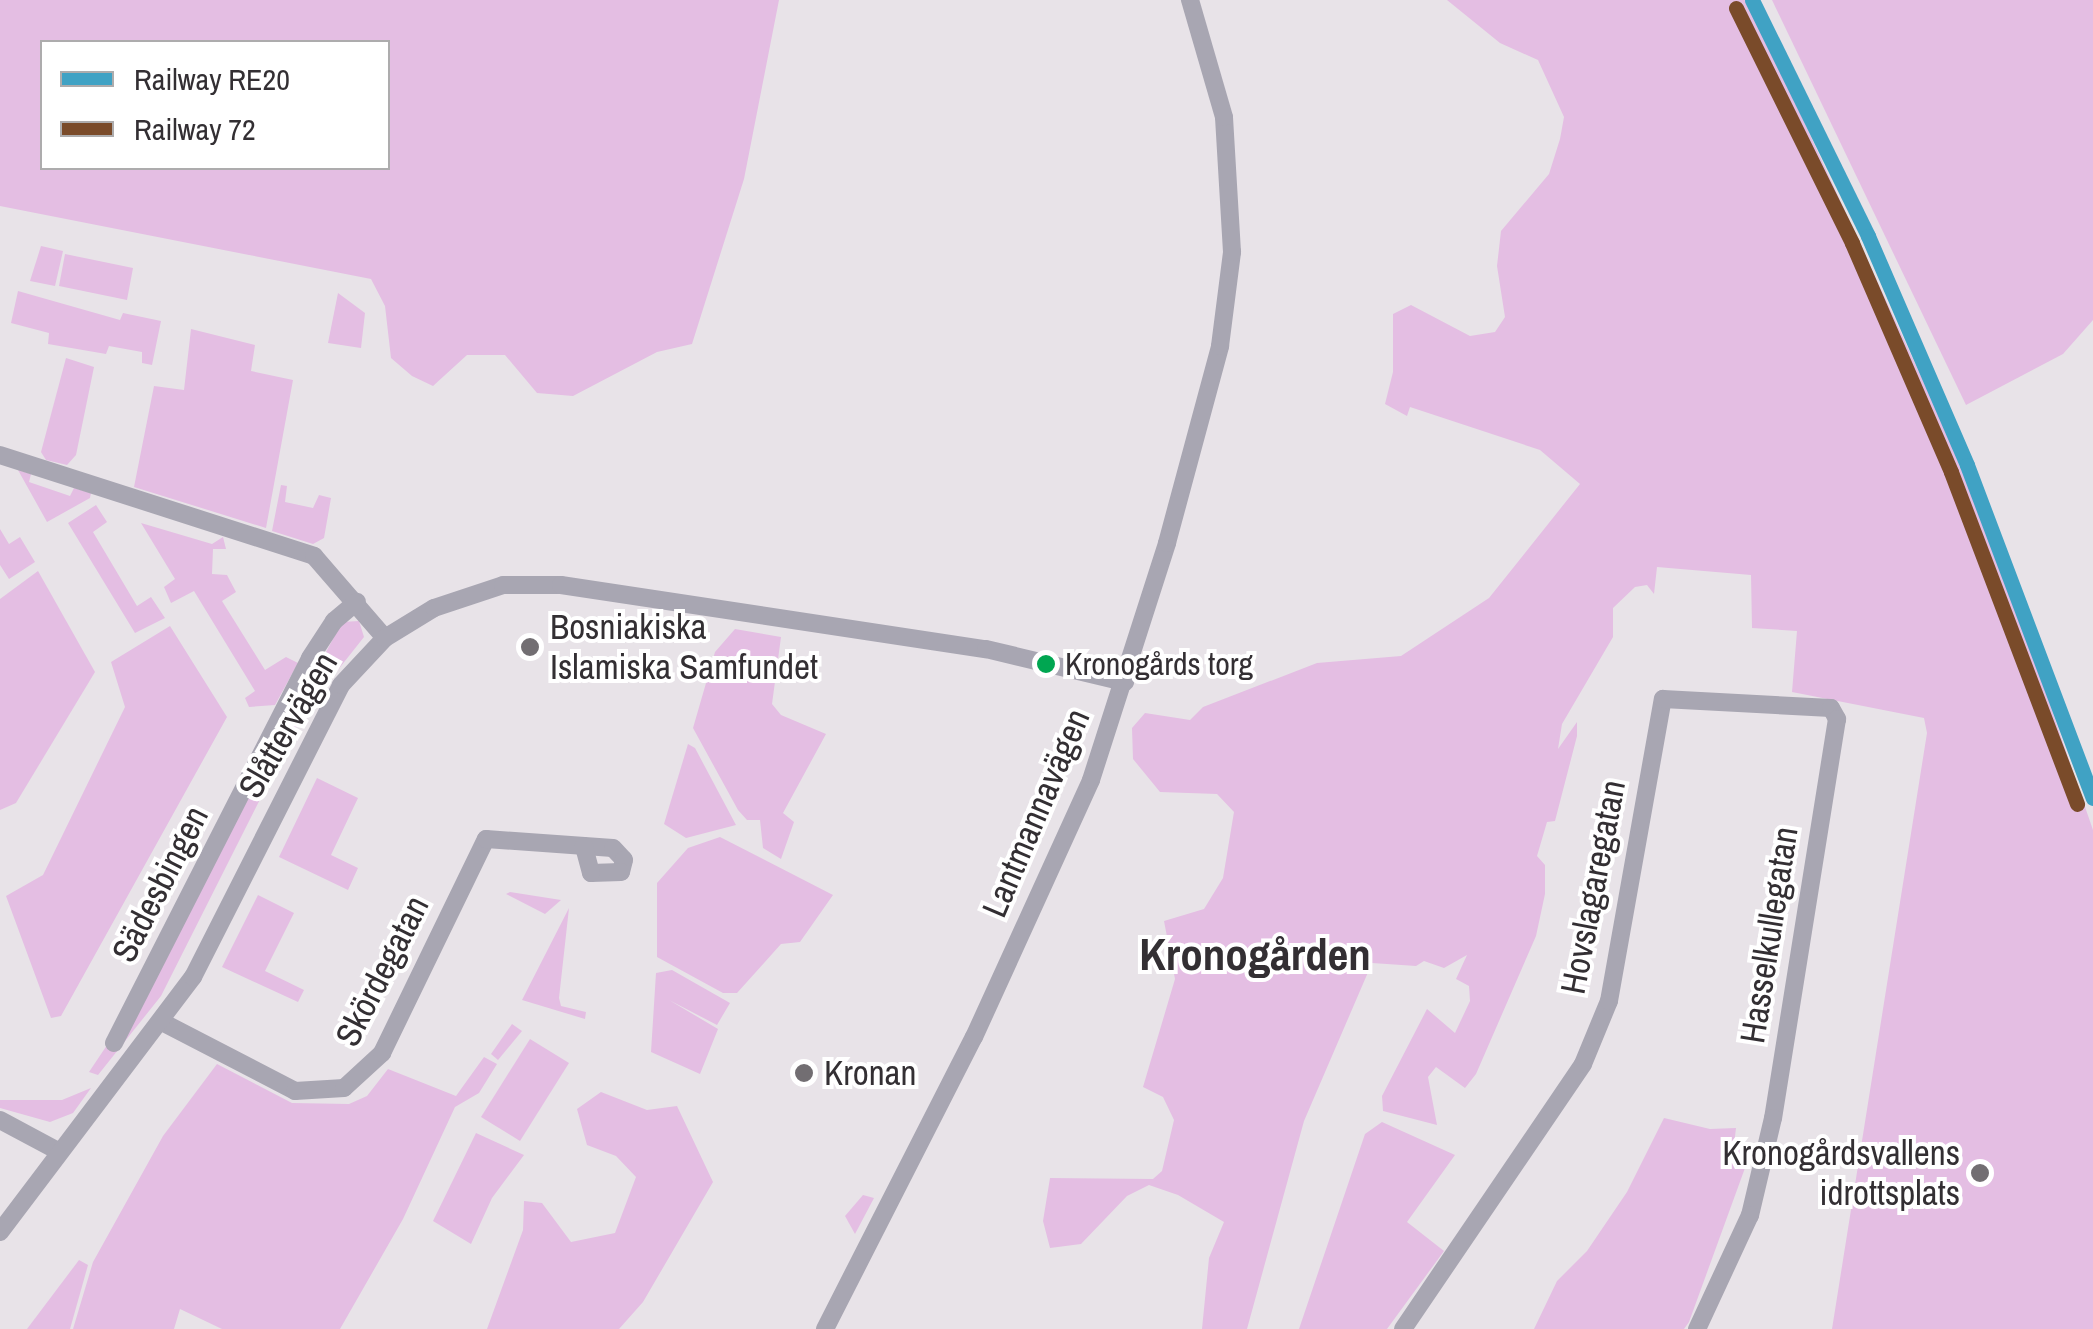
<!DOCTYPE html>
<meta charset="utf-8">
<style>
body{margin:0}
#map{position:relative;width:2093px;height:1329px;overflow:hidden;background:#e8e3e8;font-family:"Archivo Narrow",sans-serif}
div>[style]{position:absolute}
.green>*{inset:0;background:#e4bee3}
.minor>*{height:18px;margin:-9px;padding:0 9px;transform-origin:9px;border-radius:9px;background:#a8a6b2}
.rail-1>*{height:15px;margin:-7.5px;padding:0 7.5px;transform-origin:7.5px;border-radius:7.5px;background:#40a2c4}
.rail-2>*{height:15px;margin:-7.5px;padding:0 7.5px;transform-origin:7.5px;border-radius:7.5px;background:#7a4b2a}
.dots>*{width:28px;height:28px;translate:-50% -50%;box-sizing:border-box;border:5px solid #fff;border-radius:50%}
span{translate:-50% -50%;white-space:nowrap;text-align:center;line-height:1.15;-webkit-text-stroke:8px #fff;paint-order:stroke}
.bus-label{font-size:32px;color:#332f33}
.left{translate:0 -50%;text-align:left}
.poi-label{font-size:35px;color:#332f33}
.right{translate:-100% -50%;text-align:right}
.street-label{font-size:35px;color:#332f33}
.district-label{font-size:45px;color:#332f33;font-weight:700}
.legend{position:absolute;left:40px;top:40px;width:350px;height:130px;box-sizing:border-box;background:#fff;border:2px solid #adacad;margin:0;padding:12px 18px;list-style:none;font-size:30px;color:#332f33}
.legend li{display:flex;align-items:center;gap:20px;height:50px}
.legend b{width:50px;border:2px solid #adacad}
</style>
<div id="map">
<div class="green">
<div style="clip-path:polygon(evenodd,0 0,779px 0,744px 179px,692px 344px,657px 352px,573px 396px,537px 393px,505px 355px,467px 355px,433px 386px,412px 376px,391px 358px,385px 306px,371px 279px,0 206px,0 0,388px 42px,388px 168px,42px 168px,42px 42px,388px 42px)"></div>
<div style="clip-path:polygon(1447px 0,1748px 0,1940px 418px,2006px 577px,2093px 830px,2093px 1329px,1832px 1329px,1927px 733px,1924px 718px,1792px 692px,1797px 631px,1752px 628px,1751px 575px,1657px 567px,1654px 594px,1647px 585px,1635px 587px,1613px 608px,1613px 637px,1562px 724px,1558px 749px,1577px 722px,1577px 736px,1555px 821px,1547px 822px,1537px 856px,1545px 865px,1545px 894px,1536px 936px,1476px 1074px,1465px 1088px,1436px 1067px,1428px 1077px,1437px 1125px,1383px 1111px,1382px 1096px,1427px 1009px,1455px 1033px,1470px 1001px,1469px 986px,1456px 979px,1467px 955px,1444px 968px,1424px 961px,1416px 966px,1372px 963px,1304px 1121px,1247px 1329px,1202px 1329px,1209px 1258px,1224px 1222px,1178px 1195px,1149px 1185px,1127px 1196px,1081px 1244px,1050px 1248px,1043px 1221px,1050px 1178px,1153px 1179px,1162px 1171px,1174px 1120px,1163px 1097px,1143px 1087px,1175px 979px,1164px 921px,1204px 909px,1223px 878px,1234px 812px,1217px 794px,1160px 792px,1133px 759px,1132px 728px,1145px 713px,1190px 720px,1203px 707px,1317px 663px,1401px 656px,1489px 598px,1580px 484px,1540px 450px,1410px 407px,1407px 416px,1385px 404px,1393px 372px,1393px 314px,1411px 305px,1470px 336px,1495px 332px,1505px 317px,1497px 266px,1501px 231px,1549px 174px,1560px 139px,1564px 117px,1538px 60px,1500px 43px)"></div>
<div style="clip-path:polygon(1772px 0,2093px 0,2093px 320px,2063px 354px,1966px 405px)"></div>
<div style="clip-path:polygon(41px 246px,63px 251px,55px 286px,30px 281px)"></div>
<div style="clip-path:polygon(65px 254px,133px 268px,127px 300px,59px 286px)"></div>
<div style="clip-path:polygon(18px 291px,120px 320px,123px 313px,161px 321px,152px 365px,142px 363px,142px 352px,109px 346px,106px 354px,48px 344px,49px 333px,11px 323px)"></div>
<div style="clip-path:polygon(338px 293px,365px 313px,361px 348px,328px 343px)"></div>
<div style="clip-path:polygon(191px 329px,255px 345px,251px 371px,293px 380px,266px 528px,134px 487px,154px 386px,184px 390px)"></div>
<div style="clip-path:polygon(66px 358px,94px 367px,76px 455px,67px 465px,46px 460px,41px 452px)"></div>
<div style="clip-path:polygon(18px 470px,31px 474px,29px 482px,70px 496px,74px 488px,91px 493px,90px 498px,47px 522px)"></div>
<div style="clip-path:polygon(281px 485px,287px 486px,285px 502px,313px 508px,319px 495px,331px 498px,324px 538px,313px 544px,272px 531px)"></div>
<div style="clip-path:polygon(96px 505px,107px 522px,93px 532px,137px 606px,151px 597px,165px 618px,135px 633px,68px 523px)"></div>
<div style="clip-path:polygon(141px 523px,212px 544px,223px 537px,226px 549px,213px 549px,212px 574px,227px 575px,236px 592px,222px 601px,265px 670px,286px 657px,298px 663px,275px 705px,249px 707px,245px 698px,255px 691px,194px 591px,171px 603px,164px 587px,175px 579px)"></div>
<div style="clip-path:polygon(0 529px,9px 544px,20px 537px,35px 562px,9px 579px,0 565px)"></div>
<div style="clip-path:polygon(38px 571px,95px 672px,16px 803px,0 810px,0 599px)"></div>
<div style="clip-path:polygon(359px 621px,364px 637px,303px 714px,161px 996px,98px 1075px,89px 1072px,154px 975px,342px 622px)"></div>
<div style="clip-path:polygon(170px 626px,227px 717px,61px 1016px,51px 1018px,6px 896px,43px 875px,125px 707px,111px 662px)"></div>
<div style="clip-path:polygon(735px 629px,781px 637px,772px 704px,781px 715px,826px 734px,783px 813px,794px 822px,781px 859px,763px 848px,760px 820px,747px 820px,738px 810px,693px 728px,715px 652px)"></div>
<div style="clip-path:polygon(688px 744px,695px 748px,736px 825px,686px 838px,664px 824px)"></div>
<div style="clip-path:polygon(317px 778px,358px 798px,331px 855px,358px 868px,348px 890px,279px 857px)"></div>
<div style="clip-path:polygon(720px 837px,833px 895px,800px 942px,781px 944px,737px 993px,723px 993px,657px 957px,657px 883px,688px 848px)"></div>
<div style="clip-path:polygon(506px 894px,510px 892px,561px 900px,545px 914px)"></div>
<div style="clip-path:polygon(258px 895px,294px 913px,265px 971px,304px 990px,298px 1002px,222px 967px)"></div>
<div style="clip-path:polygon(569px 908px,559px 998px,561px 1006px,586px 1012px,585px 1019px,522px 1000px)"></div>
<div style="clip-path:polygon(672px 970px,730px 1003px,717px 1025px,669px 1000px,718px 1029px,700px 1074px,651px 1052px,656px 973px)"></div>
<div style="clip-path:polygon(512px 1024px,522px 1031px,498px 1060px,491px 1054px)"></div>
<div style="clip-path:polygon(530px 1039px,569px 1063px,520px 1141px,481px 1117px)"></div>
<div style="clip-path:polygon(484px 1057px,497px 1064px,479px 1093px,455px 1107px,403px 1219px,340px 1329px,222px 1329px,180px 1309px,174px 1329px,73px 1329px,93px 1262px,163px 1136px,217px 1064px,292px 1103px,349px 1104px,367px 1096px,388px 1069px,456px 1096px)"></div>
<div style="clip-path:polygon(91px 1088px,73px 1113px,50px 1122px,0 1108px,0 1100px,62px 1100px)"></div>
<div style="clip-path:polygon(601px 1092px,647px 1110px,677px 1106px,713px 1182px,643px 1302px,619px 1329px,487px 1329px,523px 1230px,524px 1201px,542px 1203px,571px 1242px,615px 1233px,636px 1177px,616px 1156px,587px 1145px,577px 1109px)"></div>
<div style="clip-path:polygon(1664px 1118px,1710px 1129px,1736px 1128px,1734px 1145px,1749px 1157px,1689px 1322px,1684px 1329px,1534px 1329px,1557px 1281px,1587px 1251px,1627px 1192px)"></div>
<div style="clip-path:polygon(1382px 1122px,1455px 1155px,1407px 1222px,1444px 1251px,1387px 1329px,1299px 1329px,1365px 1134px)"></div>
<div style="clip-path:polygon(476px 1133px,524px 1155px,492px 1198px,471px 1244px,433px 1221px)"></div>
<div style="clip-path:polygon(863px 1195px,874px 1198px,855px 1234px,845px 1216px)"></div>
<div style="clip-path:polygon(79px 1260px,88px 1265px,70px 1329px,27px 1329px)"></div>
</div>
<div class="minor">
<div style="left:0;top:455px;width:330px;rotate:17.8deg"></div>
<div style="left:314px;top:556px;width:108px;rotate:49.1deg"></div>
<div style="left:162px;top:1022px;width:150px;rotate:27.4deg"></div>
<div style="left:295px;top:1091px;width:49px;rotate:-3.5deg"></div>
<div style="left:344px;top:1088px;width:52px;rotate:-42.6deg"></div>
<div style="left:382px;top:1053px;width:238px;rotate:-64.1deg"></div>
<div style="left:486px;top:839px;width:127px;rotate:4.1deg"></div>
<div style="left:613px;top:848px;width:16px;rotate:47deg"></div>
<div style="left:624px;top:860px;width:12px;rotate:104deg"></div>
<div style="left:621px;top:872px;width:30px;rotate:178deg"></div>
<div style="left:591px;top:873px;width:28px;rotate:-105deg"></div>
<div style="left:114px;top:1043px;width:432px;rotate:-63deg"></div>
<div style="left:310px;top:658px;width:44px;rotate:-57deg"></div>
<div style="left:334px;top:621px;width:30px;rotate:-40deg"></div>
<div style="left:0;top:1120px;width:66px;rotate:28.1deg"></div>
<div style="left:0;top:1232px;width:320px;rotate:-52.9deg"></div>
<div style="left:193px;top:977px;width:327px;rotate:-63.1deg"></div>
<div style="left:341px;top:685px;width:64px;rotate:-46.9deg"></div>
<div style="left:385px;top:638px;width:57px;rotate:-31.5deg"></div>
<div style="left:434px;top:608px;width:73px;rotate:-18.4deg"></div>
<div style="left:503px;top:585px;width:58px"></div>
<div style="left:561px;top:585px;width:430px;rotate:8.6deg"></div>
<div style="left:986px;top:649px;width:143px;rotate:13.4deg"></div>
<div style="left:825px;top:1329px;width:328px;rotate:-63deg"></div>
<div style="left:974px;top:1037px;width:282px;rotate:-65.5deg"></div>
<div style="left:1091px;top:780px;width:249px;rotate:-72.2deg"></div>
<div style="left:1167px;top:543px;width:204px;rotate:-74.9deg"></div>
<div style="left:1220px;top:346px;width:95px;rotate:-82.7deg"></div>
<div style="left:1232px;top:252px;width:135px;rotate:-93.4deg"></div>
<div style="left:1224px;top:117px;width:122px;rotate:-106.2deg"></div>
<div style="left:1403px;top:1329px;width:320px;rotate:-55.8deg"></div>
<div style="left:1583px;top:1064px;width:68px;rotate:-67.6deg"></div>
<div style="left:1609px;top:1001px;width:307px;rotate:-79.9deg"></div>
<div style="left:1663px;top:699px;width:168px;rotate:3.1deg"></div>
<div style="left:1831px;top:708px;width:13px;rotate:61deg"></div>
<div style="left:1837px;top:719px;width:404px;rotate:99.1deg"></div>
<div style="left:1773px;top:1118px;width:100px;rotate:103.3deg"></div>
<div style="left:1750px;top:1215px;width:126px;rotate:114.9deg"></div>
</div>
<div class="rail-1">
<div style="left:1752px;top:0;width:263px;rotate:63.8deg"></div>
<div style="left:1868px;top:236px;width:249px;rotate:66.6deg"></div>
<div style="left:1967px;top:465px;width:356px;rotate:69.3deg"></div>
</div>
<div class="rail-2">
<div style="left:1736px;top:8px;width:262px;rotate:63.7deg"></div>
<div style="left:1852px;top:243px;width:249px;rotate:66.6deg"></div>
<div style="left:1951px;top:472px;width:355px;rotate:69.2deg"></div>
</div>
<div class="dots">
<div style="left:530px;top:647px;background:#726e72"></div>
<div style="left:1046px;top:664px;background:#00a651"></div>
<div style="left:804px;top:1073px;background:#726e72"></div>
<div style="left:1980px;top:1173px;background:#726e72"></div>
</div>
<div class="bus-label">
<span class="left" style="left:1065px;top:664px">Kronogårds torg</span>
</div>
<div class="poi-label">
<span class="left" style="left:550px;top:647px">Bosniakiska<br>Islamiska Samfundet</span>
<span class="left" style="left:824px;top:1073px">Kronan</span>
<span class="right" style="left:1960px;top:1173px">Kronogårdsvallens<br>idrottsplats</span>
</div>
<div class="street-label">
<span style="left:288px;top:725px;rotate:-60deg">Slåttervägen</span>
<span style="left:1036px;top:813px;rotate:-67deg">Lantmannavägen</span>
<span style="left:160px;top:884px;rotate:-63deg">Sädesbingen</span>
<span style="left:1593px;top:887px;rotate:-79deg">Hovslagaregatan</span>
<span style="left:1769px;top:935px;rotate:-81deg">Hasselkullegatan</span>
<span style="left:382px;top:971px;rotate:-63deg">Skördegatan</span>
</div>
<div class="district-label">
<span style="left:1255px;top:954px">Kronogården</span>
</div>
<ul class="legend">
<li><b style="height:12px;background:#40a2c4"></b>Railway RE20</li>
<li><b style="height:12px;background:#7a4b2a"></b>Railway 72</li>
</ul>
</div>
